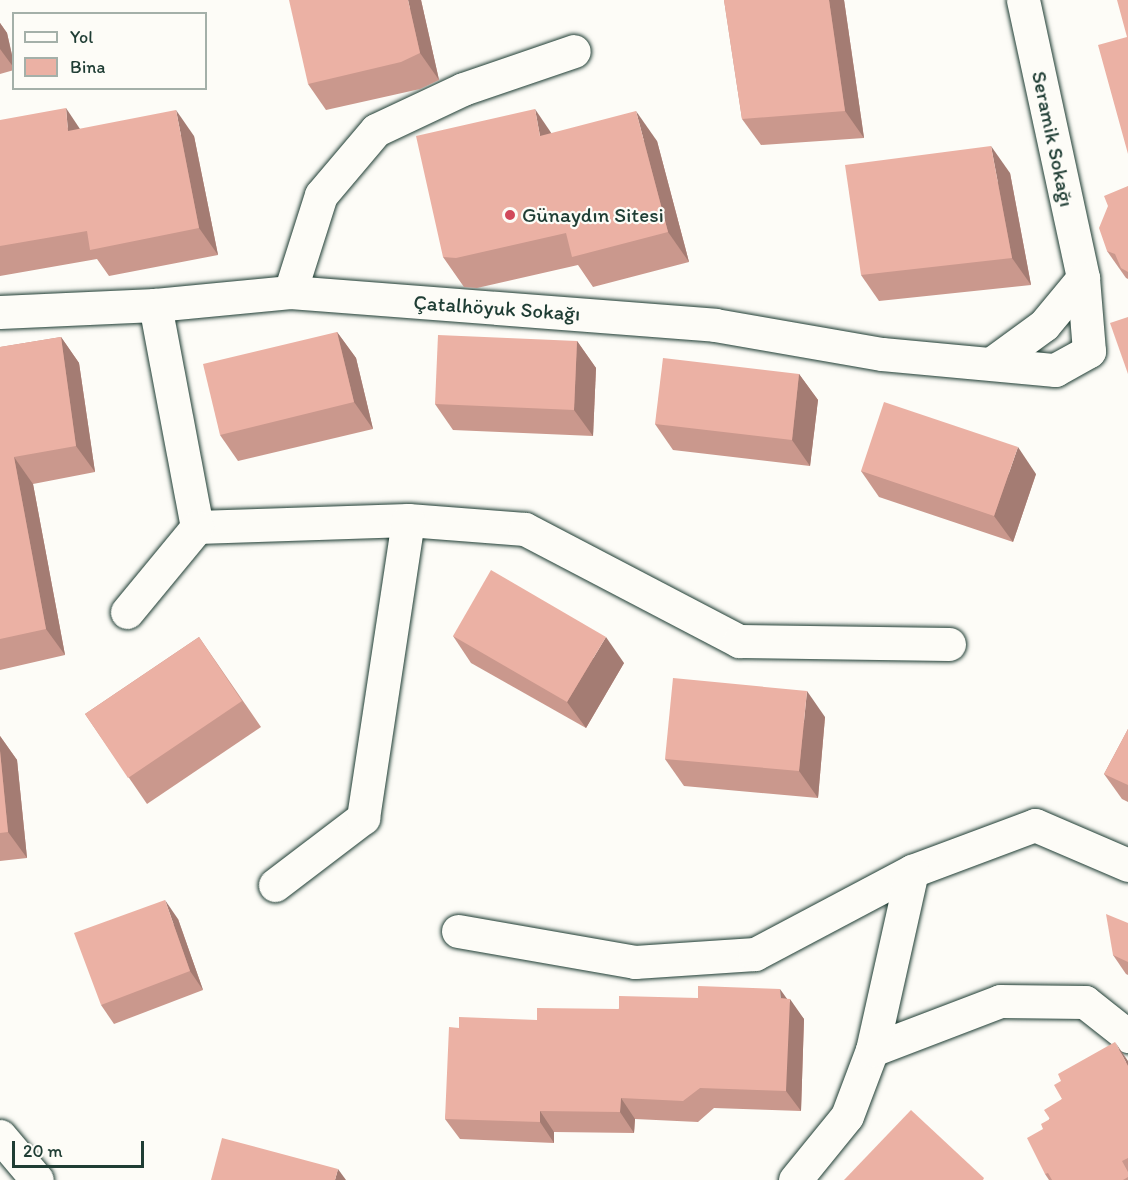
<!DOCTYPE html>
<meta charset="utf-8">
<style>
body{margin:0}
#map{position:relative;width:1128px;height:1180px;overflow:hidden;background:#fdfcf7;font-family:Itim,sans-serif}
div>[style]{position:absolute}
.roads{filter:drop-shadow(0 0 2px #1f3d34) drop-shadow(0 0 2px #1f3d34)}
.street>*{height:33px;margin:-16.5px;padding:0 16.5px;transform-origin:16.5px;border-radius:16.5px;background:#fdfcf7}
.wall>*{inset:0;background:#ca988d}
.shaded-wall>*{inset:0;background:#a47c73}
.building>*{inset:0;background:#ebb1a4}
.dots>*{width:16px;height:16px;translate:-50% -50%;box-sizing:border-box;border:3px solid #fdfcf7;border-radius:50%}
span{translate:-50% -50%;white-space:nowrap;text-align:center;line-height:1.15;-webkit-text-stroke:4.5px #fdfcf7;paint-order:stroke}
.street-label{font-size:21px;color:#1f3d34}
.poi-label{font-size:21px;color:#1f3d34}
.left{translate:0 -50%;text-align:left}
.legend{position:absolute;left:12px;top:12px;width:195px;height:78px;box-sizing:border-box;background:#fdfcf7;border:2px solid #a4b0a9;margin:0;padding:8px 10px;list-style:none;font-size:18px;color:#1f3d34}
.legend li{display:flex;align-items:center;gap:12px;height:30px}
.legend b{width:30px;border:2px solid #a4b0a9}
.scale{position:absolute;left:12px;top:1141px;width:132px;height:27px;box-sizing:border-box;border:3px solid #1f3d34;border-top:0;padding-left:8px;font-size:18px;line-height:21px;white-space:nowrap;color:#1f3d34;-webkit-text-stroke:4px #fdfcf7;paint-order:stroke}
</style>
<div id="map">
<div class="roads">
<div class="street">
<div style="left:1023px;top:0;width:284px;rotate:77.8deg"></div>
<div style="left:290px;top:292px;width:102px;rotate:-72.3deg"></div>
<div style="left:321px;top:195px;width:85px;rotate:-49.8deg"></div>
<div style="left:376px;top:130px;width:96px;rotate:-25.2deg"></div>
<div style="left:463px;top:89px;width:117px;rotate:-18.9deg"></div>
<div style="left:155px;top:305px;width:226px;rotate:79.3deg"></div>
<div style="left:197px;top:527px;width:211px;rotate:-1.9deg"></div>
<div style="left:408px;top:520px;width:117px;rotate:4.4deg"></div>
<div style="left:525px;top:529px;width:242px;rotate:27.6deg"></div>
<div style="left:739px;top:641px;width:210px;rotate:0.8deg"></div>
<div style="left:0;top:312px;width:155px;rotate:-2.6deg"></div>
<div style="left:155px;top:305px;width:136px;rotate:-5.5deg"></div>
<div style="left:290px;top:292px;width:426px;rotate:4.4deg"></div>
<div style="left:715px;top:325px;width:169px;rotate:9.9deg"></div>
<div style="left:882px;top:354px;width:174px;rotate:5.3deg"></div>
<div style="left:1055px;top:370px;width:39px;rotate:-29deg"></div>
<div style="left:1089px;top:351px;width:73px;rotate:-94.7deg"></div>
<div style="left:1083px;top:278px;width:61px;rotate:129.7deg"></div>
<div style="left:1044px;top:325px;width:64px;rotate:143.8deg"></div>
<div style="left:127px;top:612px;width:110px;rotate:-50.5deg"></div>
<div style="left:275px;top:885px;width:111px;rotate:-37.3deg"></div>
<div style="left:363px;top:818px;width:301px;rotate:-81.4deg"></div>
<div style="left:458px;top:931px;width:180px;rotate:9.9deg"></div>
<div style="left:635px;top:962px;width:120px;rotate:-3.8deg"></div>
<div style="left:755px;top:954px;width:178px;rotate:-27.9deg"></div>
<div style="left:912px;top:871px;width:131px;rotate:-20.5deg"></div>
<div style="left:1035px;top:825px;width:101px;rotate:23.3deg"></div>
<div style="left:872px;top:1050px;width:137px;rotate:-20.9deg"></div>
<div style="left:1000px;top:1001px;width:85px;rotate:0.7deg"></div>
<div style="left:1085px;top:1002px;width:55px;rotate:38.3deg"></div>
<div style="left:0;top:1136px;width:57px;rotate:49.9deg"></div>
<div style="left:795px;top:1180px;width:82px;rotate:-50.9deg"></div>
<div style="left:847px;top:1116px;width:71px;rotate:-69.3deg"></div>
<div style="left:872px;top:1050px;width:183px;rotate:-77.4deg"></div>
</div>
</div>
<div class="wall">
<div style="clip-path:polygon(421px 0,439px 80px,420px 89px,326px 110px,308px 84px)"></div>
<div style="clip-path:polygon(724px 0,844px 0,864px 138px,761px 145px,742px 119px)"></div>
<div style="clip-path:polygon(0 23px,7px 33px,14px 64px,14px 70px,0 74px)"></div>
<div style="clip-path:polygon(0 120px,80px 129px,194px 136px,218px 255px,109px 276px,97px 259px,0 276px)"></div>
<div style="clip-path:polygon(551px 133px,657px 141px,689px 262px,593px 287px,578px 265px,477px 288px,464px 287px,443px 257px)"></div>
<div style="clip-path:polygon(1010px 173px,1031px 285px,879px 301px,861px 275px)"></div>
<div style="clip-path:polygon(1128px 186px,1128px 279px,1126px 278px,1107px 251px)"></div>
<div style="clip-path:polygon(337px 332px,356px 358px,373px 429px,238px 461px,220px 435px)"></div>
<div style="clip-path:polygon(61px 337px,79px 363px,95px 472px,33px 484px,65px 655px,0 670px,0 347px)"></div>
<div style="clip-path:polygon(577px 341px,596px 368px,593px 436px,453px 430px,435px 404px)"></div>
<div style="clip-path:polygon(799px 374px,818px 400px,810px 466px,673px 450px,655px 424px)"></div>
<div style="clip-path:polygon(861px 471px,1036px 474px,1013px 542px,879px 497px)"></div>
<div style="clip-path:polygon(453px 636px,624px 663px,586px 728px,471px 663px)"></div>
<div style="clip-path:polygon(199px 637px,261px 727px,147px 804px,85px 714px)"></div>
<div style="clip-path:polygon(825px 717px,818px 798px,684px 786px,665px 759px)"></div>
<div style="clip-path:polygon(1128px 729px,1128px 802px,1122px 799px,1104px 774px)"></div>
<div style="clip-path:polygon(0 736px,17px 760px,27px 858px,0 861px)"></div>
<div style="clip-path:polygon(178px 919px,203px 990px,114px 1024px,101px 1005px)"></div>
<div style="clip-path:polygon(1128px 923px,1128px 975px,1126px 974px,1113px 955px)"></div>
<div style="clip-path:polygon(698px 998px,786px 998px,804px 1019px,801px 1111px,714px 1108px,698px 1122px,635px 1119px,634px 1133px,554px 1132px,554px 1143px,460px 1139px,445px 1119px,459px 1028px,537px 1020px)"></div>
<div style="clip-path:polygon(1128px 1061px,1128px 1180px,1049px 1180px,1045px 1174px,1043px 1129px,1062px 1099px)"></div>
</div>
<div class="shaded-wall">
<div style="clip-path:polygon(408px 0,421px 0,439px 80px,420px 53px)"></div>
<div style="clip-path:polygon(829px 0,844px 0,864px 138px,845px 111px)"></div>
<div style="clip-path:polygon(0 23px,7px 33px,14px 64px,14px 68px,0 49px)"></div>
<div style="clip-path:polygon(66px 108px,84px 135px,68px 131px)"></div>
<div style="clip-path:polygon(535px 109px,556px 140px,540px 136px)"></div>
<div style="clip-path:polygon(176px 110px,194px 136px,218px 255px,199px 228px)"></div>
<div style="clip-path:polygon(636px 111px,657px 141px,689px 262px,668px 232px)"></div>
<div style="clip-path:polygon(991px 146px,1010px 173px,1031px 285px,1012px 258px)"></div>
<div style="clip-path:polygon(337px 332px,356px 358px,373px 429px,354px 402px)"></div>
<div style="clip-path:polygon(61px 337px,79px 363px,95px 472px,76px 446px)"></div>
<div style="clip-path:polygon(577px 341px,596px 368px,593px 436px,574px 410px)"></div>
<div style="clip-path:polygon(799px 374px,818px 400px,810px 466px,792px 440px)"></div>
<div style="clip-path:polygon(1018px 447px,1036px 474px,1013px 542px,994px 516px)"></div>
<div style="clip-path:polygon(14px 457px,33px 484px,65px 655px,46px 629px)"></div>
<div style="clip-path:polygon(606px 637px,624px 663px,586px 728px,567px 702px)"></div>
<div style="clip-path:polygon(807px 691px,825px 717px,818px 798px,799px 771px)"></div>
<div style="clip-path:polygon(0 736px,17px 760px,27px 858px,8px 832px,0 751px)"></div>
<div style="clip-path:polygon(165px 900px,178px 919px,203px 990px,190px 971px)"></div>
<div style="clip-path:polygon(780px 989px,790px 1003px,790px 999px,804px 1019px,801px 1111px,786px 1091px)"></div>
<div style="clip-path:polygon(1115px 1042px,1128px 1061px,1128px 1066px)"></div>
<div style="clip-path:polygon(621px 1098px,635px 1119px,634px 1133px,620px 1112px)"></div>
<div style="clip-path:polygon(540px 1111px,554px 1132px,554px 1143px,540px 1122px)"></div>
<div style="clip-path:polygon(338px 1169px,346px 1180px,335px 1180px)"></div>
</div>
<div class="building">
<div style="clip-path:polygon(289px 0,408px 0,420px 53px,401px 62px,308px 84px)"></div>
<div style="clip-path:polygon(724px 0,829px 0,845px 111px,742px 119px)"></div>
<div style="clip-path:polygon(1117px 0,1128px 0,1128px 154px,1098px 45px,1127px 37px)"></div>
<div style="clip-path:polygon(66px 108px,68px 131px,176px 110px,199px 228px,90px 250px,87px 231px,0 246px,0 120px)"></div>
<div style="clip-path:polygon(535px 109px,540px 136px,636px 111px,668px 232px,572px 257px,566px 233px,456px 258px,443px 257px,416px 136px)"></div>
<div style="clip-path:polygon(991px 146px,1012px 258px,861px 275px,845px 165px)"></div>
<div style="clip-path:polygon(1128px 186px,1128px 272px,1121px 268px,1115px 254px,1107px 251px,1099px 228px,1108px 206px,1104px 196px)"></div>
<div style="clip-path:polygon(1128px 317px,1128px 374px,1110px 323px)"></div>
<div style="clip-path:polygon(337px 332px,354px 402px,220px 435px,203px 364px)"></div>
<div style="clip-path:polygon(438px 335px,577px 341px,574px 410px,435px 404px)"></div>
<div style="clip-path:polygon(61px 337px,76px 446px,14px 457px,46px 629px,0 639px,0 347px)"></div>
<div style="clip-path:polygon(663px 358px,799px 374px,792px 440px,655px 424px)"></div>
<div style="clip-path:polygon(884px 402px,1018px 447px,994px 516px,861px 471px)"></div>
<div style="clip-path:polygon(491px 570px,606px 637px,567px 702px,453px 636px)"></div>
<div style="clip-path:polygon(199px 637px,242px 701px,128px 778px,85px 714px)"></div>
<div style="clip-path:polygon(673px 678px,807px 691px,799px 771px,665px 759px)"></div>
<div style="clip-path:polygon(1128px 729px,1128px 785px,1104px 774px)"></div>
<div style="clip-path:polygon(0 751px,8px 832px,0 833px)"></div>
<div style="clip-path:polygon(165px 900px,190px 971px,101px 1005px,74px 933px)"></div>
<div style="clip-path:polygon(1106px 914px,1128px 923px,1128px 962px,1113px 955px)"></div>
<div style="clip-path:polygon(698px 986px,780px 989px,780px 998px,790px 999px,786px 1091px,700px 1088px,683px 1101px,621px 1098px,620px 1112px,540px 1111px,540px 1122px,445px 1119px,449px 1027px,459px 1028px,459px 1017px,537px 1020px,537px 1008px,619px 1009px,619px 996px,698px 998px)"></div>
<div style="clip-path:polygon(1115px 1042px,1128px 1066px,1128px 1158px,1122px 1161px,1128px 1172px,1128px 1177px,1123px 1180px,1052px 1180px,1048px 1173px,1045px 1174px,1027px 1138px,1043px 1129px,1041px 1124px,1050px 1119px,1044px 1110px,1062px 1099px,1054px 1085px,1061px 1081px,1058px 1074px)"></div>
<div style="clip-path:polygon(911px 1110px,984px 1178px,983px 1180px,844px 1180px)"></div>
<div style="clip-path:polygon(222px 1138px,338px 1169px,335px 1180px,211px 1180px)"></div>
</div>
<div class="dots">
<div style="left:510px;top:215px;background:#d1495b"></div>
</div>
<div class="street-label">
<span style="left:1053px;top:139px;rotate:78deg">Seramik Sokağı</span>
<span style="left:497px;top:308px;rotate:4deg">Çatalhöyuk Sokağı</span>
</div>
<div class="poi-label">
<span class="left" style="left:522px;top:215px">Günaydın Sitesi</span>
</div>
<ul class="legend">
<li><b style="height:8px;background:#fdfcf7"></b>Yol</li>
<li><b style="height:16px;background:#ebb1a4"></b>Bina</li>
</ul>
<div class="scale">20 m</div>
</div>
